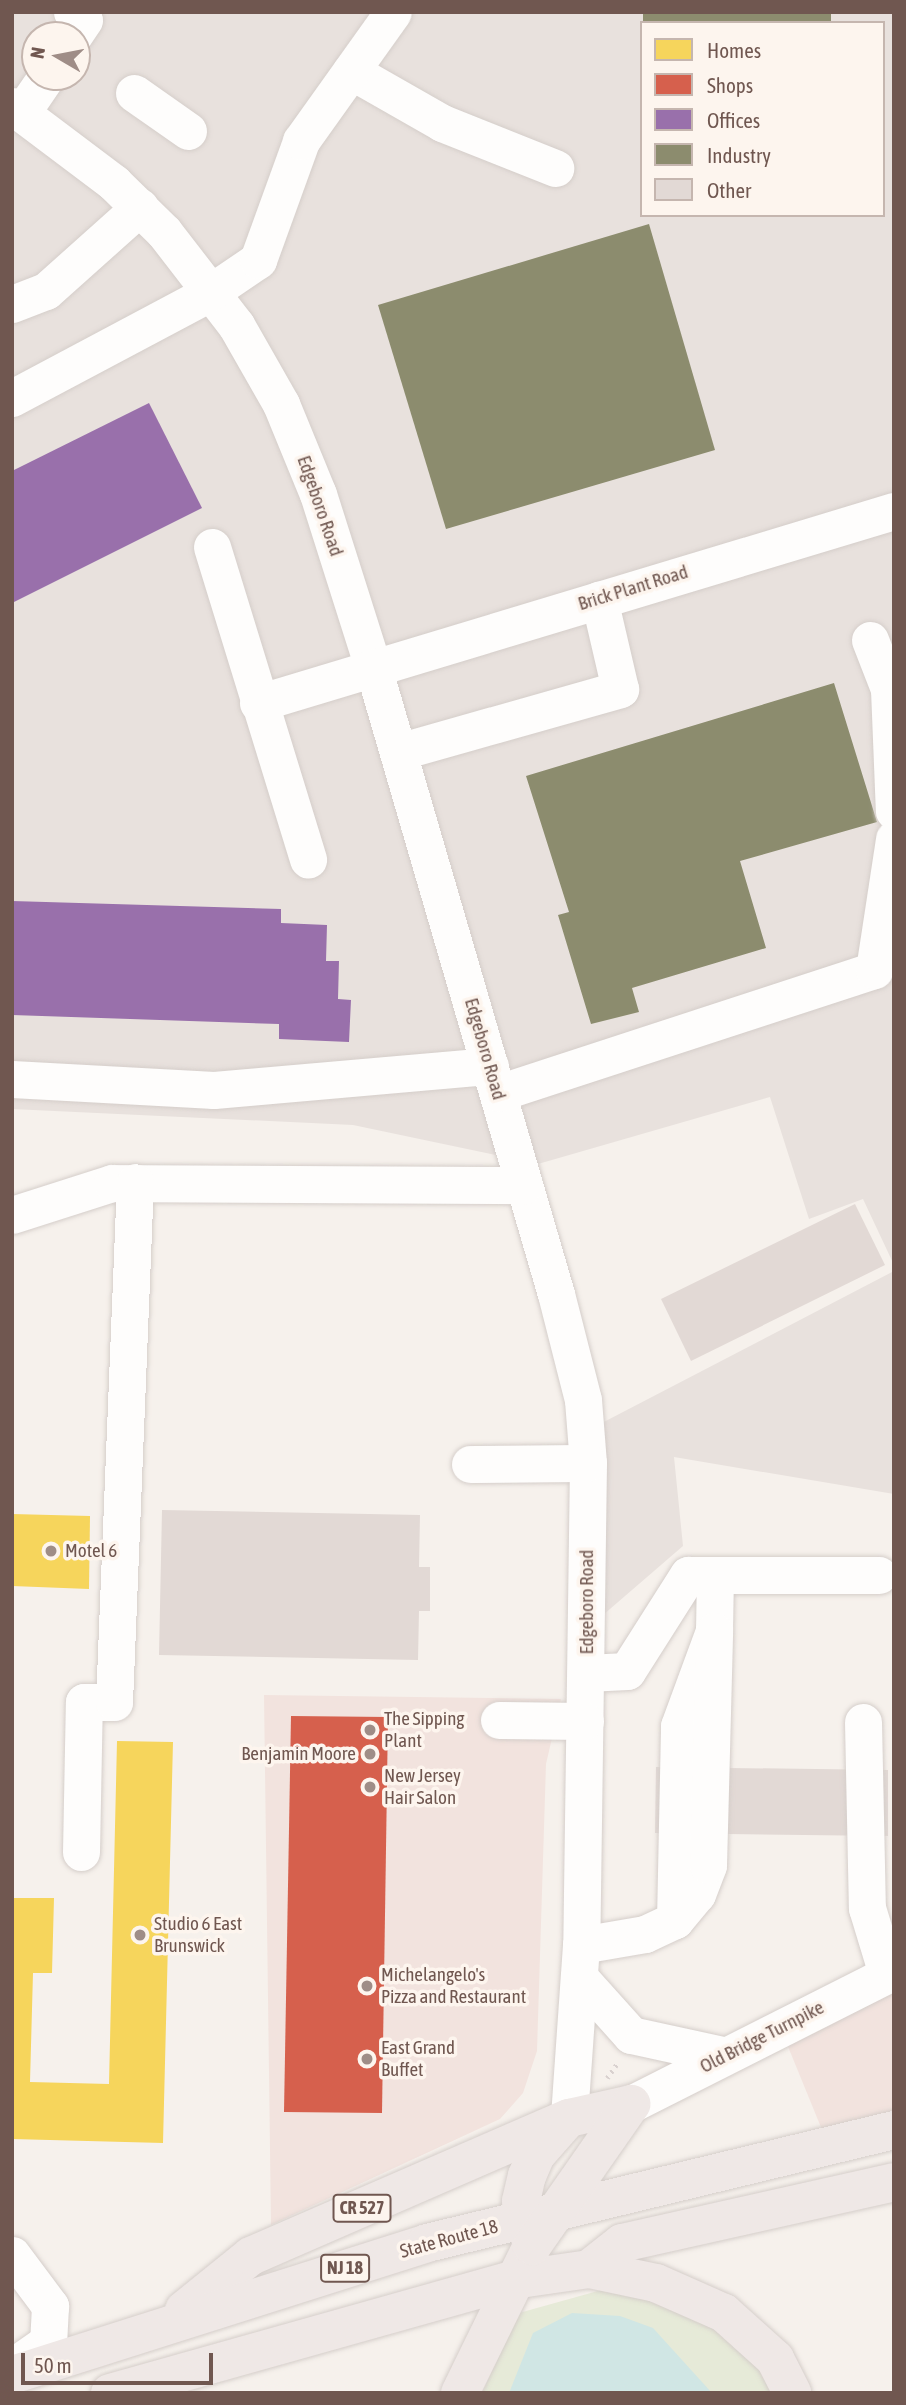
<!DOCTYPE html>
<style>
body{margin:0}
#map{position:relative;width:906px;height:2405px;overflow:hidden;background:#f6f1ec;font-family:"Asap Condensed",sans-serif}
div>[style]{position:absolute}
.commercial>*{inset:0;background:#f2e3de}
.industrial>*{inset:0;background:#e8e1dd}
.green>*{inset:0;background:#e6ead8}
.water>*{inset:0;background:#d0e6e4}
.homes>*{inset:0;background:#f6d55c}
.shops>*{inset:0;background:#d6604d}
.offices>*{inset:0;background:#9970ab}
.industry>*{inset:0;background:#8c8c6e}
.building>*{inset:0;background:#e2d9d5}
.path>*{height:4.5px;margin-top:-2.25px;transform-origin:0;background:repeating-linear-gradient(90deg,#d9d1cf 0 2px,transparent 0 7px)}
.roads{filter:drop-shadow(0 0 2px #d5ceca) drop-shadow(0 0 2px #d5ceca)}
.minor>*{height:37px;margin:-18.5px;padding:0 18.5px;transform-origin:18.5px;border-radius:18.5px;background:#fefdfc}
.highway>*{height:38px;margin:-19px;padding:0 19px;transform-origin:19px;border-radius:19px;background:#efe8e6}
.dots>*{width:19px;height:19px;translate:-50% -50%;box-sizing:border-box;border:4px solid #fdf5ee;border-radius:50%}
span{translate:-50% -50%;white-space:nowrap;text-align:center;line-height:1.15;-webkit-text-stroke:7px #fdf5ee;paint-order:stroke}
.shield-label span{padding:2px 5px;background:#fdf5ee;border:2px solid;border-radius:5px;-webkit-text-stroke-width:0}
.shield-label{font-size:18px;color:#705750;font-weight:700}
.street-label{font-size:19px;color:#705750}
.poi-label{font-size:19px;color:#705750}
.left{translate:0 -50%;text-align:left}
.right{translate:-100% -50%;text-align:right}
.frame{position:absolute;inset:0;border:14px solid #705750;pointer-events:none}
.legend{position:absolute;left:640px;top:21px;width:245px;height:196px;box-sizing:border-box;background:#fdf5ee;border:2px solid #c5b6af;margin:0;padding:9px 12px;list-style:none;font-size:21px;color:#705750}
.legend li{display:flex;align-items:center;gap:14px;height:35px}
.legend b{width:35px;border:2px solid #c5b6af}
.north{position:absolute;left:21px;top:21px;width:70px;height:70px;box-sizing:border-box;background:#fdf5ee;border:2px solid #c5b6af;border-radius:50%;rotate:280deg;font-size:19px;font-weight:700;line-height:28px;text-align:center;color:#705750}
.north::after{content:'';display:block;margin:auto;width:24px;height:32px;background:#9f8d87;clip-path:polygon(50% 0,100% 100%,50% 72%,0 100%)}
.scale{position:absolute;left:21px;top:2353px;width:192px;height:32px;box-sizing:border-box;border:4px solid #705750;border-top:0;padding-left:9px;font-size:21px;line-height:24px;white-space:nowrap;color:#705750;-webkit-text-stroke:5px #fdf5ee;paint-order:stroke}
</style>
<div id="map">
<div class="commercial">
<div style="clip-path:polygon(264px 1695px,561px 1699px,546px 1764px,537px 2051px,523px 2093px,500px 2119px,271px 2225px)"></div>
<div style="clip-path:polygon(894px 1971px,894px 2130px,827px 2142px,780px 2027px)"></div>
</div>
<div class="industrial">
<div style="clip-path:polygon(evenodd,12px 12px,894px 12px,894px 1265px,863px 1199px,809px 1219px,770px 1097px,538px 1164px,353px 1125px,12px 1109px,12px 12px,642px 23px,883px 23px,883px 215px,642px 215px,642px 23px,12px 12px,35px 35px,77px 35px,77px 77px,35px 77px,35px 35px)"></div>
<div style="clip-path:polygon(894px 1271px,894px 1494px,674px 1457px,683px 1546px,603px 1615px,598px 1425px)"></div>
</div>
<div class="green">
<div style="clip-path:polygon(605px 2289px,651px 2291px,727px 2324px,778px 2393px,482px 2393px,519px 2313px)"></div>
</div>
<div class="water">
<div style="clip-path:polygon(572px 2313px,620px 2316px,653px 2328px,712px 2393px,509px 2393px,533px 2333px)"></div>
</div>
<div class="homes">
<div style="clip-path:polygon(12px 1514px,90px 1516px,89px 1589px,12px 1586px)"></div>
<div style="clip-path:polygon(117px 1741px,173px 1742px,163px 2143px,12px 2139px,12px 1898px,54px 1898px,52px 1973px,33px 1973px,30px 2082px,109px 2084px)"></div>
</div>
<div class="shops">
<div style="clip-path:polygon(291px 1716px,388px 1717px,382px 2113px,284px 2112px)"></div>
</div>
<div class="offices">
<div style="clip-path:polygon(149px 403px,202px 508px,12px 603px,12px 471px)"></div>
<div style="clip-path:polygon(12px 901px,281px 909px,281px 923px,327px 925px,326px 961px,339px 961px,338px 999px,351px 1000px,349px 1042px,279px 1039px,279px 1024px,12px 1015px)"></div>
</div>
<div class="industry">
<div style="clip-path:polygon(643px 12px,831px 12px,831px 23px,643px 21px)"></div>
<div style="clip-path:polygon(649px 224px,715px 450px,446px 529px,378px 305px)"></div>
<div style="clip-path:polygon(834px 683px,877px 822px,740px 861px,766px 948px,632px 988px,639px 1012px,591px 1024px,558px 915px,569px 912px,526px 776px)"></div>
</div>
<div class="building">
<div style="clip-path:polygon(855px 1204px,885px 1265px,691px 1361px,661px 1299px)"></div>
<div style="clip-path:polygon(162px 1510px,420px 1515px,419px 1567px,430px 1567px,430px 1611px,419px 1611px,418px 1660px,159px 1655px)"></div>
<div style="clip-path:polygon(656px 1767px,888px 1770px,888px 1836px,655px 1833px)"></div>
</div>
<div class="path">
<div style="left:607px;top:2078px;width:19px;rotate:-55deg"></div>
</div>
<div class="roads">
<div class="minor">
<div style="left:72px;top:12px;width:14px;rotate:34deg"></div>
<div style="left:84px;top:20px;width:18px;rotate:124deg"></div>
<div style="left:351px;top:71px;width:105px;rotate:29.7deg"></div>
<div style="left:442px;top:123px;width:122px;rotate:21.7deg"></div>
<div style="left:134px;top:93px;width:66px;rotate:35.1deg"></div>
<div style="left:12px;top:106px;width:128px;rotate:37deg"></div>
<div style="left:114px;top:183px;width:70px;rotate:44.4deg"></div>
<div style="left:164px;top:232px;width:118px;rotate:52.3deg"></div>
<div style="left:236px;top:325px;width:91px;rotate:60.3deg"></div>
<div style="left:281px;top:404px;width:97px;rotate:67.7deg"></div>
<div style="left:318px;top:494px;width:182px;rotate:72.4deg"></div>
<div style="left:373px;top:667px;width:653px;rotate:73.73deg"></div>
<div style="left:556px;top:1294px;width:109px;rotate:75.7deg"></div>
<div style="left:583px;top:1400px;width:63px;rotate:85.5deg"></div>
<div style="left:588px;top:1463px;width:482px;rotate:90.8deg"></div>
<div style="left:581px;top:1945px;width:173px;rotate:94deg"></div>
<div style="left:22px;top:112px;width:42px;rotate:-55.6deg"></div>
<div style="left:12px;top:304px;width:36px;rotate:-21deg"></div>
<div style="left:46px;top:291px;width:126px;rotate:-41.8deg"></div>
<div style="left:12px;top:398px;width:225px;rotate:-28deg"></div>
<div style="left:211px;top:292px;width:57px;rotate:-34.2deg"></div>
<div style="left:258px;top:260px;width:127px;rotate:-70.1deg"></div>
<div style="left:301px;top:141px;width:158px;rotate:-54.5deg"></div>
<div style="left:212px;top:547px;width:327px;rotate:72.9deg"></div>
<div style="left:870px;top:640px;width:53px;rotate:68.8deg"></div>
<div style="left:889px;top:689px;width:122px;rotate:87.7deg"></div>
<div style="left:258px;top:703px;width:664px;rotate:-16.8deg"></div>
<div style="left:398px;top:752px;width:231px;rotate:-15.8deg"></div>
<div style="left:620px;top:689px;width:92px;rotate:-103.1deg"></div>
<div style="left:12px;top:1079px;width:202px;rotate:3.1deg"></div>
<div style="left:214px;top:1090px;width:277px;rotate:-5deg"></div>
<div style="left:498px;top:1093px;width:396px;rotate:-18.1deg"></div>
<div style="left:874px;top:970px;width:133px;rotate:-81.3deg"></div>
<div style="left:12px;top:1215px;width:105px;rotate:-17.7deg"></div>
<div style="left:112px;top:1183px;width:412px;rotate:0.3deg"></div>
<div style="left:470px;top:1464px;width:118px;rotate:-0.5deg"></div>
<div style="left:586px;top:1673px;width:41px;rotate:-2.8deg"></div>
<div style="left:627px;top:1671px;width:114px;rotate:-57.6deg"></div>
<div style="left:688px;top:1575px;width:191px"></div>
<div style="left:499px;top:1720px;width:86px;rotate:0.7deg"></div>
<div style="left:863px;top:1722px;width:186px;rotate:88.8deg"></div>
<div style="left:867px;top:1908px;width:69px;rotate:73.1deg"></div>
<div style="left:81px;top:1852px;width:150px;rotate:-88.9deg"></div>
<div style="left:84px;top:1702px;width:30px"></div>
<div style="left:114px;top:1702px;width:520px;rotate:-87.69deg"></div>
<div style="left:675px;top:1920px;width:194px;rotate:-88.8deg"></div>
<div style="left:679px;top:1726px;width:101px;rotate:-69.8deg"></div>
<div style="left:714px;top:1631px;width:56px;rotate:-89deg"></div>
<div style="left:581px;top:1945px;width:65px;rotate:-9.8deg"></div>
<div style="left:645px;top:1934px;width:33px;rotate:-25deg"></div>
<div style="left:675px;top:1920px;width:34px;rotate:-50deg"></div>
<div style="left:697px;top:1894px;width:31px;rotate:-69deg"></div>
<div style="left:708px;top:1865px;width:234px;rotate:-88.5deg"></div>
<div style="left:579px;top:1977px;width:78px;rotate:48.1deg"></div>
<div style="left:631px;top:2035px;width:94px;rotate:12.3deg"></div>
<div style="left:631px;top:2104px;width:295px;rotate:-26.8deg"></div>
<div style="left:12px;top:2255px;width:64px;rotate:53.3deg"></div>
<div style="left:50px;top:2306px;width:36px;rotate:93deg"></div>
<div style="left:48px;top:2342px;width:44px;rotate:145.2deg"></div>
</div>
<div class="highway">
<div style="left:531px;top:2242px;width:42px;rotate:-103.7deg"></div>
<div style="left:521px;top:2201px;width:26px;rotate:-77deg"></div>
<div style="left:527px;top:2176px;width:23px;rotate:-67deg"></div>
<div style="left:536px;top:2155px;width:44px;rotate:-48.7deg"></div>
<div style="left:589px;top:2269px;width:68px;rotate:11.8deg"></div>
<div style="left:656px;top:2283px;width:74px;rotate:23.8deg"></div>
<div style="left:724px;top:2313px;width:69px;rotate:42deg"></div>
<div style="left:775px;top:2359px;width:38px;rotate:63deg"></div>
<div style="left:184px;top:2310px;width:86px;rotate:-38.9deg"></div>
<div style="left:251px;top:2256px;width:347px;rotate:-23.5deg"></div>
<div style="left:569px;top:2118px;width:64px;rotate:-12.7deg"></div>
<div style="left:12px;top:2375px;width:435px;rotate:-17.6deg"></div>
<div style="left:427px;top:2243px;width:480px;rotate:-13.6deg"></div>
<div style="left:110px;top:2393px;width:419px;rotate:-15.7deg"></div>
<div style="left:513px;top:2280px;width:77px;rotate:-8.2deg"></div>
<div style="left:589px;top:2269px;width:42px;rotate:-38.2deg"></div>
<div style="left:622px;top:2243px;width:279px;rotate:-12.6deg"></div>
<div style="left:460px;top:2393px;width:164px;rotate:-63.9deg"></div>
<div style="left:532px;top:2246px;width:173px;rotate:-55.1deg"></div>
</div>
</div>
<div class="dots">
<div style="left:51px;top:1551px;background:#9f8d87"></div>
<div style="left:370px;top:1730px;background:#9f8d87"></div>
<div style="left:370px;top:1754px;background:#9f8d87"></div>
<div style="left:370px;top:1787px;background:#9f8d87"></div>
<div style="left:140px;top:1935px;background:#9f8d87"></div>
<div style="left:367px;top:1986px;background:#9f8d87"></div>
<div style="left:367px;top:2059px;background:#9f8d87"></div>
</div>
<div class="shield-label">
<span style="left:362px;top:2208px">CR 527</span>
<span style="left:345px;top:2268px">NJ 18</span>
</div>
<div class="street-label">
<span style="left:320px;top:506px;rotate:71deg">Edgeboro Road</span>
<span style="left:633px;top:588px;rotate:-17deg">Brick Plant Road</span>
<span style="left:485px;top:1049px;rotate:74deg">Edgeboro Road</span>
<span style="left:587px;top:1602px;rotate:-90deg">Edgeboro Road</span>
<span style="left:762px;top:2037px;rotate:-27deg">Old Bridge Turnpike</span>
<span style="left:449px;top:2239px;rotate:-15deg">State Route 18</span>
</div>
<div class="poi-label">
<span class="left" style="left:65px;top:1551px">Motel 6</span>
<span class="left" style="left:384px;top:1730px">The Sipping<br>Plant</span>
<span class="right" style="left:356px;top:1754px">Benjamin Moore</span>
<span class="left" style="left:384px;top:1787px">New Jersey<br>Hair Salon</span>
<span class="left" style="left:154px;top:1935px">Studio 6 East<br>Brunswick</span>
<span class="left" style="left:381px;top:1986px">Michelangelo's<br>Pizza and Restaurant</span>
<span class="left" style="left:381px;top:2059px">East Grand<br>Buffet</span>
</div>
<div class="frame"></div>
<ul class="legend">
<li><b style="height:19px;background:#f6d55c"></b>Homes</li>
<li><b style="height:19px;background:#d6604d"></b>Shops</li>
<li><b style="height:19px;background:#9970ab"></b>Offices</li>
<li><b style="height:19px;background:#8c8c6e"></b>Industry</li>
<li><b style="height:19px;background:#e2d9d5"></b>Other</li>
</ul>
<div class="north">N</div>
<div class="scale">50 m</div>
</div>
